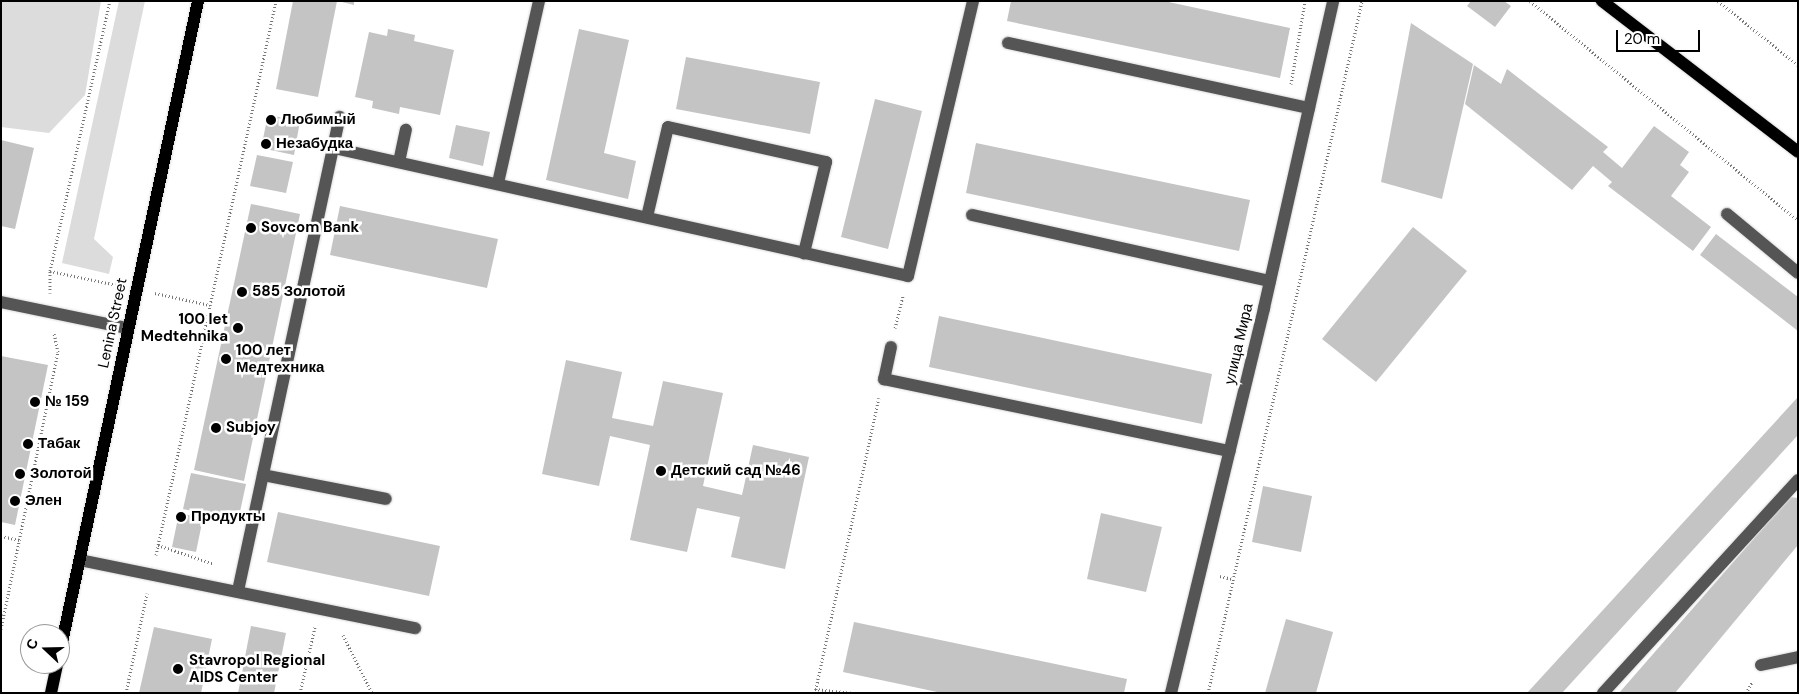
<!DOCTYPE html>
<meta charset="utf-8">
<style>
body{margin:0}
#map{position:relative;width:1799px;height:694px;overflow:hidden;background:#fff;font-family:"DM Sans",sans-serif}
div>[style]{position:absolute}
.green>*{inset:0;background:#dcdcdc}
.building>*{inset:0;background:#c4c4c4}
.path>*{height:3px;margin-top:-1.5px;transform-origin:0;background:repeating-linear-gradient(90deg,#777 0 1px,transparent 0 3.5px)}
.roads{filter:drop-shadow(0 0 1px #dbdbdb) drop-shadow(0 0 1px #dbdbdb)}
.minor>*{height:12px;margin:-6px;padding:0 6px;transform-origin:6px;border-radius:6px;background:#555}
.major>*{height:12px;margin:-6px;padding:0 6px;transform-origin:6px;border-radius:6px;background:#000}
.dots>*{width:14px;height:14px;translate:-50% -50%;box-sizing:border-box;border:2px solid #fff;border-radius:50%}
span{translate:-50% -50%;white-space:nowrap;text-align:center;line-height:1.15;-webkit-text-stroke:5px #fff;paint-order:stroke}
.poi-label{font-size:15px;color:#000;font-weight:700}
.left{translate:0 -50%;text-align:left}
.right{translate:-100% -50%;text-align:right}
.street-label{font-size:15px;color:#000}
.frame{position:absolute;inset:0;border:2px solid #000;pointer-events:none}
.north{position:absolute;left:20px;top:624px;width:50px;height:50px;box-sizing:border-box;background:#fff;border:1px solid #999;border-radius:50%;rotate:291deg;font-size:14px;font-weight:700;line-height:20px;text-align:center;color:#000}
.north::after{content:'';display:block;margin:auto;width:18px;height:22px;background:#000;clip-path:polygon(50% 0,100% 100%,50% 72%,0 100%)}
.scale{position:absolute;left:1616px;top:30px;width:84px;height:22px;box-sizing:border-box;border:2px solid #000;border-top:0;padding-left:6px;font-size:15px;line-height:18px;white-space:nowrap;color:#000;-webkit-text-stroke:4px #fff;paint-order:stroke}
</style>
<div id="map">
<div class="green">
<div style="clip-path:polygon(1px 1px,101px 1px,85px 95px,49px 133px,1px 127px)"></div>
<div style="clip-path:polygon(119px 1px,145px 1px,94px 239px,113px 257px,109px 274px,62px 263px)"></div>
</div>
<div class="building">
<div style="clip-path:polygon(293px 1px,337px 1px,318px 97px,276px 89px)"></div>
<div style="clip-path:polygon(338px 1px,354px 1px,354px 5px)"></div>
<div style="clip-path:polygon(1011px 1px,1164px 1px,1290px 28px,1280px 78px,1007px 21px)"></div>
<div style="clip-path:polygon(1471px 1px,1504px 1px,1511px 6px,1495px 27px,1467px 6px)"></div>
<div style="clip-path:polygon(1411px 23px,1473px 64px,1442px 199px,1381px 182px)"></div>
<div style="clip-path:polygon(388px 29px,415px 35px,414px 41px,454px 50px,440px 115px,400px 107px,399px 114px,372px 108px,373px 101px,355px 97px,369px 32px,387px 36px)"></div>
<div style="clip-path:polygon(579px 29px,629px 40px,604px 153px,636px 161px,628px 199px,546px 180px)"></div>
<div style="clip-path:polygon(686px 57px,820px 82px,810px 134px,676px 109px)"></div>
<div style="clip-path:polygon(1474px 65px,1501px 84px,1507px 69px,1608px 147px,1603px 152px,1622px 168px,1654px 126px,1689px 152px,1680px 165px,1689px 172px,1671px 196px,1711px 227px,1693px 251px,1608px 186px,1612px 182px,1593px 166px,1572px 190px,1465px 104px)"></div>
<div style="clip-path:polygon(875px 99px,922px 111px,888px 249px,841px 237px)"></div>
<div style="clip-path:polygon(268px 115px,300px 121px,294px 155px,261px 148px)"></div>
<div style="clip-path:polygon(456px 125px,490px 132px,483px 166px,449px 158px)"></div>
<div style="clip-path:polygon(1px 140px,34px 148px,15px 229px,1px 226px)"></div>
<div style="clip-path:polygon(976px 143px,1250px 200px,1239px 251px,966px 193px)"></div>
<div style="clip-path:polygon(257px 155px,293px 162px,286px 193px,250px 186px)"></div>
<div style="clip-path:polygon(251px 204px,300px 214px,244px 481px,194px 470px)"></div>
<div style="clip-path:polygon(340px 206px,498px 239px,487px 288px,330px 255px)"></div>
<div style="clip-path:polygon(1413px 227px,1467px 271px,1376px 382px,1322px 339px)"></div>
<div style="clip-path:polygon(1716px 234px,1798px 297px,1798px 331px,1700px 255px)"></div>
<div style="clip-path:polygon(939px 316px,1212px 374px,1202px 424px,929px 367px)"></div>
<div style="clip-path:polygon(1px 356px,48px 365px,15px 525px,1px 522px)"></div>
<div style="clip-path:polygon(566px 360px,622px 372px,612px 418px,653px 426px,663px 381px,723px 393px,703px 486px,742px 495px,753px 445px,809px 457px,785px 569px,731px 557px,740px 517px,697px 508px,687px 552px,630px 540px,650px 445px,610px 436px,599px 486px,542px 474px)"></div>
<div style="clip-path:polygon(1798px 397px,1798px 435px,1562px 693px,1527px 693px)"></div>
<div style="clip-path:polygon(191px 473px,246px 484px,238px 521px,183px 509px)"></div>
<div style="clip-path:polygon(1263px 486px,1312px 496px,1301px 552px,1252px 542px)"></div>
<div style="clip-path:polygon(1790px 497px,1798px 498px,1798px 545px,1675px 693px,1619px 693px)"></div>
<div style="clip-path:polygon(278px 512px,440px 546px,429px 596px,267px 562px)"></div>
<div style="clip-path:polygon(179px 513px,203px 518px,196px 552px,172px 547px)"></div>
<div style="clip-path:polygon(1101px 513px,1162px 527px,1146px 592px,1087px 579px)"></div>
<div style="clip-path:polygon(1286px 619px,1333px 632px,1316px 693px,1265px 693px)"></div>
<div style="clip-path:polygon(854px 622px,1127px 679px,1124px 693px,942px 693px,843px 672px)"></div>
<div style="clip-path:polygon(251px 626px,286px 633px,274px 693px,238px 693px)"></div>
<div style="clip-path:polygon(154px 627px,212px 639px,201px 693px,139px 693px)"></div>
</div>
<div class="path">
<div style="left:1530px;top:1px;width:346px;rotate:39.3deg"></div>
<div style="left:1718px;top:1px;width:102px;rotate:38.7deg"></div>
<div style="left:1291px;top:84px;width:84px;rotate:-80.4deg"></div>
<div style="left:50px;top:271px;width:68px;rotate:11.8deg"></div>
<div style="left:50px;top:293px;width:22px;rotate:-90deg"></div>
<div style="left:50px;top:271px;width:277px;rotate:-77.5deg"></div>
<div style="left:155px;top:293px;width:56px;rotate:12.3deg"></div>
<div style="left:895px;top:328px;width:33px;rotate:-76deg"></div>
<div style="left:1px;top:536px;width:19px;rotate:12deg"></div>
<div style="left:158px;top:545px;width:59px;rotate:18.7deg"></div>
<div style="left:156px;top:555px;width:567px;rotate:-77.78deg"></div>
<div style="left:1220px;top:576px;width:13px;rotate:13deg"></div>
<div style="left:1px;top:629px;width:283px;rotate:-78.4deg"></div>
<div style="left:58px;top:352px;width:19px;rotate:-102deg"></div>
<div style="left:343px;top:635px;width:65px;rotate:63.4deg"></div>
<div style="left:815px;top:689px;width:36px;rotate:6deg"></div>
<div style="left:126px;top:693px;width:102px;rotate:-78.1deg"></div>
<div style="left:300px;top:693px;width:68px;rotate:-77.2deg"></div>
<div style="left:815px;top:693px;width:302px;rotate:-77.8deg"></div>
<div style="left:1208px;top:693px;width:709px;rotate:-77.45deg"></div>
<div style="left:1746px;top:693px;width:13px;rotate:-61deg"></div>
</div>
<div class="roads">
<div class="minor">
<div style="left:1008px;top:43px;width:308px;rotate:12.2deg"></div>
<div style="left:334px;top:148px;width:588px;rotate:12.57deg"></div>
<div style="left:908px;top:276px;width:283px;rotate:-76.7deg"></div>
<div style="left:399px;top:162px;width:33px;rotate:-78deg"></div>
<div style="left:498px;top:183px;width:187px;rotate:-77.3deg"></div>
<div style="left:1727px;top:214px;width:92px;rotate:39.7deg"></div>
<div style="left:972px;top:215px;width:305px;rotate:12.5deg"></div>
<div style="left:647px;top:217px;width:92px;rotate:-76.9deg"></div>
<div style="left:668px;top:127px;width:162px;rotate:12.5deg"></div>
<div style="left:826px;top:162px;width:94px;rotate:103.6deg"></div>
<div style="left:1px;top:302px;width:129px;rotate:11.7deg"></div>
<div style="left:891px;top:347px;width:33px;rotate:102deg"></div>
<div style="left:884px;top:379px;width:353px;rotate:11.8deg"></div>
<div style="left:263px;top:475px;width:125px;rotate:11deg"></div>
<div style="left:80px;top:560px;width:342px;rotate:11.5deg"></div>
<div style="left:238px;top:591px;width:485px;rotate:-77.9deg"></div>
<div style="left:1761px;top:665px;width:38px;rotate:-12deg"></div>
<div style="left:1171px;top:693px;width:396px;rotate:-76.4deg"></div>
<div style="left:1264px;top:308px;width:315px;rotate:-77.3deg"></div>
<div style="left:1603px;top:693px;width:289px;rotate:-47.5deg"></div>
</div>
<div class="major">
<div style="left:1602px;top:1px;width:247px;rotate:37.6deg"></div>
<div style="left:60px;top:652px;width:665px;rotate:-78.03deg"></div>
<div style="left:51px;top:693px;width:30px;rotate:-78deg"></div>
</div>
</div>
<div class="dots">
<div style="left:271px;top:120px;background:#000"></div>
<div style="left:266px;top:144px;background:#000"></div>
<div style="left:251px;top:228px;background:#000"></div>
<div style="left:242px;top:292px;background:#000"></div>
<div style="left:238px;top:328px;background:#000"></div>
<div style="left:226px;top:359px;background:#000"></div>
<div style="left:35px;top:402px;background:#000"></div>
<div style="left:216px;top:428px;background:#000"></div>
<div style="left:28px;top:444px;background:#000"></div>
<div style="left:661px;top:471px;background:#000"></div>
<div style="left:20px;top:474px;background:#000"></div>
<div style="left:15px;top:501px;background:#000"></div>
<div style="left:181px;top:517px;background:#000"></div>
<div style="left:178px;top:669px;background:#000"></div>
</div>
<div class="poi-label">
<span class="left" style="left:281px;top:120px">Любимый</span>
<span class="left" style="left:276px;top:144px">Незабудка</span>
<span class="left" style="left:261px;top:228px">Sovcom Bank</span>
<span class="left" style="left:252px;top:292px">585 Золотой</span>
<span class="right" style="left:228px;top:328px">100 let<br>Medtehnika</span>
<span class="left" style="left:236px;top:359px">100 лет<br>Медтехника</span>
<span class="left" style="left:45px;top:402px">№ 159</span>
<span class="left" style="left:226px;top:428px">Subjoy</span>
<span class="left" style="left:38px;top:444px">Табак</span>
<span class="left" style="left:671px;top:471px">Детский сад №46</span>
<span class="left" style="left:30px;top:474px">Золотой</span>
<span class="left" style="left:25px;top:501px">Элен</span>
<span class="left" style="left:191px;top:517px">Продукты</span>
<span class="left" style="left:189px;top:669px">Stavropol Regional<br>AIDS Center</span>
</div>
<div class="street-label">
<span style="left:113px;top:323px;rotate:-78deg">Lenina Street</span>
<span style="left:1239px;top:344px;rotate:-77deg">улица Мира</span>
</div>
<div class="frame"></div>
<div class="north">С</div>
<div class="scale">20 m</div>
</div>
